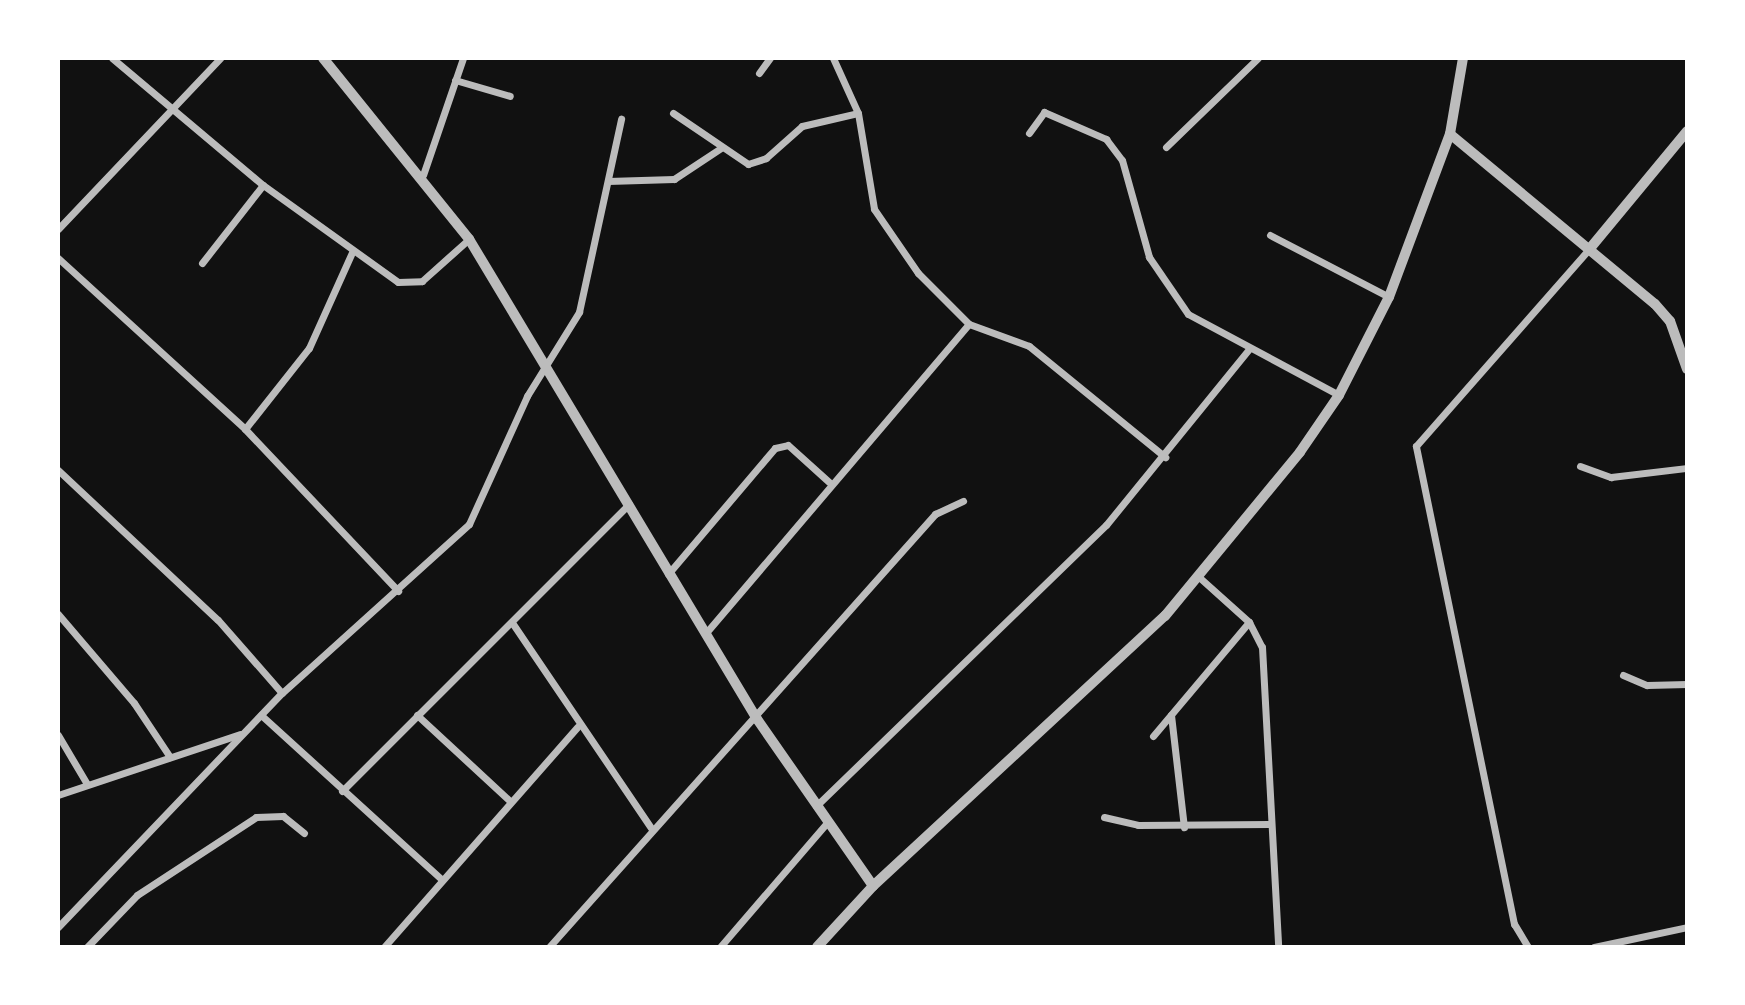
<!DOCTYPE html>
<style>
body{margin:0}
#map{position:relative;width:1745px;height:1005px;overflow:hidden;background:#111;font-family:"DejaVu Sans",sans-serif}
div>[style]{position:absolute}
.minor>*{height:7px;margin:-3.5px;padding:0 3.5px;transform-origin:3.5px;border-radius:3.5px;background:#bcbcbc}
.tertiary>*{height:10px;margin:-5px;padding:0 5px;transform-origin:5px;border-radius:5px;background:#bcbcbc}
span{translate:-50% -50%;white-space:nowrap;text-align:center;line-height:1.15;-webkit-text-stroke:5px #fff;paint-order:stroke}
.frame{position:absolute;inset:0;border:60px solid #fff;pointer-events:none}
</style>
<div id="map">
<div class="minor">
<div style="left:112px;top:58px;width:197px;rotate:40.1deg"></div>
<div style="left:263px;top:185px;width:166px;rotate:35.7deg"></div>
<div style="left:398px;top:282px;width:24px;rotate:-2deg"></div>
<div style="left:422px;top:281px;width:63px;rotate:-41.8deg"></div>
<div style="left:833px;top:58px;width:60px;rotate:65.6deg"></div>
<div style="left:858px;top:113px;width:97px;rotate:80.5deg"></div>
<div style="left:874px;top:209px;width:78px;rotate:55.5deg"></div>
<div style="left:918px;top:273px;width:72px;rotate:45deg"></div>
<div style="left:969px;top:324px;width:64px;rotate:20.1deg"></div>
<div style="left:1029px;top:346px;width:176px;rotate:39.2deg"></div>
<div style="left:759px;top:73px;width:19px;rotate:-54deg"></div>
<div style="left:455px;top:80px;width:57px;rotate:16.2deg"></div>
<div style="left:673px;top:113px;width:91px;rotate:34.2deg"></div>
<div style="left:748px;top:164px;width:19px;rotate:-18deg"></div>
<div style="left:766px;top:158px;width:48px;rotate:-41.6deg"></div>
<div style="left:802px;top:126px;width:57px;rotate:-13.1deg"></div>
<div style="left:1029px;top:133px;width:26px;rotate:-54deg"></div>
<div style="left:1044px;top:112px;width:68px;rotate:23.5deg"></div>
<div style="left:1106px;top:139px;width:26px;rotate:53deg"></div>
<div style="left:1122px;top:160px;width:101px;rotate:74.4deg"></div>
<div style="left:1149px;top:257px;width:69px;rotate:55.6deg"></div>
<div style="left:1188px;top:314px;width:171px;rotate:28.2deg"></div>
<div style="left:1166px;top:147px;width:128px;rotate:-44.1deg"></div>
<div style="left:423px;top:175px;width:124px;rotate:-71.1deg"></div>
<div style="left:608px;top:181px;width:66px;rotate:-1.7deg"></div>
<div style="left:674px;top:179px;width:56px;rotate:-33.4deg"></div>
<div style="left:58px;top:229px;width:236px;rotate:-46.5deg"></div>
<div style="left:1270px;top:235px;width:134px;rotate:27.5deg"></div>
<div style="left:58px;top:258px;width:253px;rotate:42.4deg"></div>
<div style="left:245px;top:429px;width:223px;rotate:46.6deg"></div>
<div style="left:202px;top:263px;width:99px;rotate:-52deg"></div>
<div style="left:245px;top:429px;width:103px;rotate:-51.7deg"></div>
<div style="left:309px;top:348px;width:107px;rotate:-65.8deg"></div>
<div style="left:1580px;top:466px;width:33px;rotate:20deg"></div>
<div style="left:1611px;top:477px;width:77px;rotate:-6.8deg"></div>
<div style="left:58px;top:470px;width:219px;rotate:43.2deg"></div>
<div style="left:218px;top:620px;width:97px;rotate:48.8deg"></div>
<div style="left:668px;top:574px;width:165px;rotate:-49.7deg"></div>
<div style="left:775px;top:448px;width:13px;rotate:-13deg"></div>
<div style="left:788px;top:445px;width:55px;rotate:42.1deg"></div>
<div style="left:1200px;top:578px;width:66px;rotate:41.9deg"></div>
<div style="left:1249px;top:622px;width:28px;rotate:63deg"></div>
<div style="left:1262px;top:647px;width:300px;rotate:86.9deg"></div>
<div style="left:58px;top:614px;width:117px;rotate:49.5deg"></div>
<div style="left:134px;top:703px;width:65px;rotate:56.3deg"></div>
<div style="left:513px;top:624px;width:246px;rotate:55.9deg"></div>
<div style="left:705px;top:634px;width:407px;rotate:-49.6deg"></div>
<div style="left:1623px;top:675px;width:26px;rotate:23deg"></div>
<div style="left:1647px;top:685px;width:40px;rotate:-1.4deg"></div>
<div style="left:261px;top:715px;width:244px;rotate:42.3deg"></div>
<div style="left:417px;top:715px;width:127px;rotate:42.8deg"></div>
<div style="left:1171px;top:715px;width:113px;rotate:83.4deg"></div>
<div style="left:58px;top:735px;width:57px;rotate:59.4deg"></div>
<div style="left:1153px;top:736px;width:149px;rotate:-49.9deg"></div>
<div style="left:342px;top:791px;width:406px;rotate:-45deg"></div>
<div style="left:58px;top:795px;width:192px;rotate:-18.5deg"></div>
<div style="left:816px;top:806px;width:404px;rotate:-44.1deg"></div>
<div style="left:1106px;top:525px;width:225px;rotate:-50.9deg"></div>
<div style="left:1104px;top:817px;width:35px;rotate:13deg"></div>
<div style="left:1138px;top:825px;width:131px;rotate:-0.4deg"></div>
<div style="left:58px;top:927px;width:324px;rotate:-46.3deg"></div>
<div style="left:282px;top:693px;width:252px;rotate:-42.1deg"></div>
<div style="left:469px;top:524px;width:141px;rotate:-65.6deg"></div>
<div style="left:527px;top:396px;width:99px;rotate:-58.2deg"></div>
<div style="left:579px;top:312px;width:198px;rotate:-77.7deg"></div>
<div style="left:87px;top:947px;width:72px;rotate:-46.1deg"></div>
<div style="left:137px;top:895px;width:142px;rotate:-33.2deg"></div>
<div style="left:256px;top:817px;width:27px;rotate:-2deg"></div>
<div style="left:283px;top:816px;width:27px;rotate:39deg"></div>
<div style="left:384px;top:947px;width:293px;rotate:-48.7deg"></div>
<div style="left:549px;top:947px;width:580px;rotate:-48.28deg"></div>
<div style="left:935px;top:514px;width:31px;rotate:-25deg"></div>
<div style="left:720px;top:947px;width:161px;rotate:-49.3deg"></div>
<div style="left:1528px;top:947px;width:27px;rotate:-121deg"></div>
<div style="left:1514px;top:924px;width:488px;rotate:-101.6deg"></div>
<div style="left:1416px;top:446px;width:264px;rotate:-48.7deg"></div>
<div style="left:1594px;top:947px;width:95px;rotate:-12.1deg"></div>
</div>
<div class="tertiary">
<div style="left:323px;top:58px;width:233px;rotate:51.1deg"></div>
<div style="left:469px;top:239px;width:560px;rotate:59.04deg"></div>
<div style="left:757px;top:719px;width:203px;rotate:55.2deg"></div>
<div style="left:1450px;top:134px;width:266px;rotate:39.7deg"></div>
<div style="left:1655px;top:304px;width:23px;rotate:49deg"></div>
<div style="left:1670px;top:321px;width:51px;rotate:70.5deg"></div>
<div style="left:1592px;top:246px;width:149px;rotate:-50.4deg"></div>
<div style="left:817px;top:947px;width:83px;rotate:-47.4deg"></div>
<div style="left:873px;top:886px;width:398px;rotate:-42.8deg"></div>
<div style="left:1165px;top:616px;width:212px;rotate:-50.5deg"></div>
<div style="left:1300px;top:452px;width:69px;rotate:-55.6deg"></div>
<div style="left:1339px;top:395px;width:110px;rotate:-63deg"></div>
<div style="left:1389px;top:297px;width:174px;rotate:-69.5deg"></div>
<div style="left:1450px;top:134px;width:77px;rotate:-80.3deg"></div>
</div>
<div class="frame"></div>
</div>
